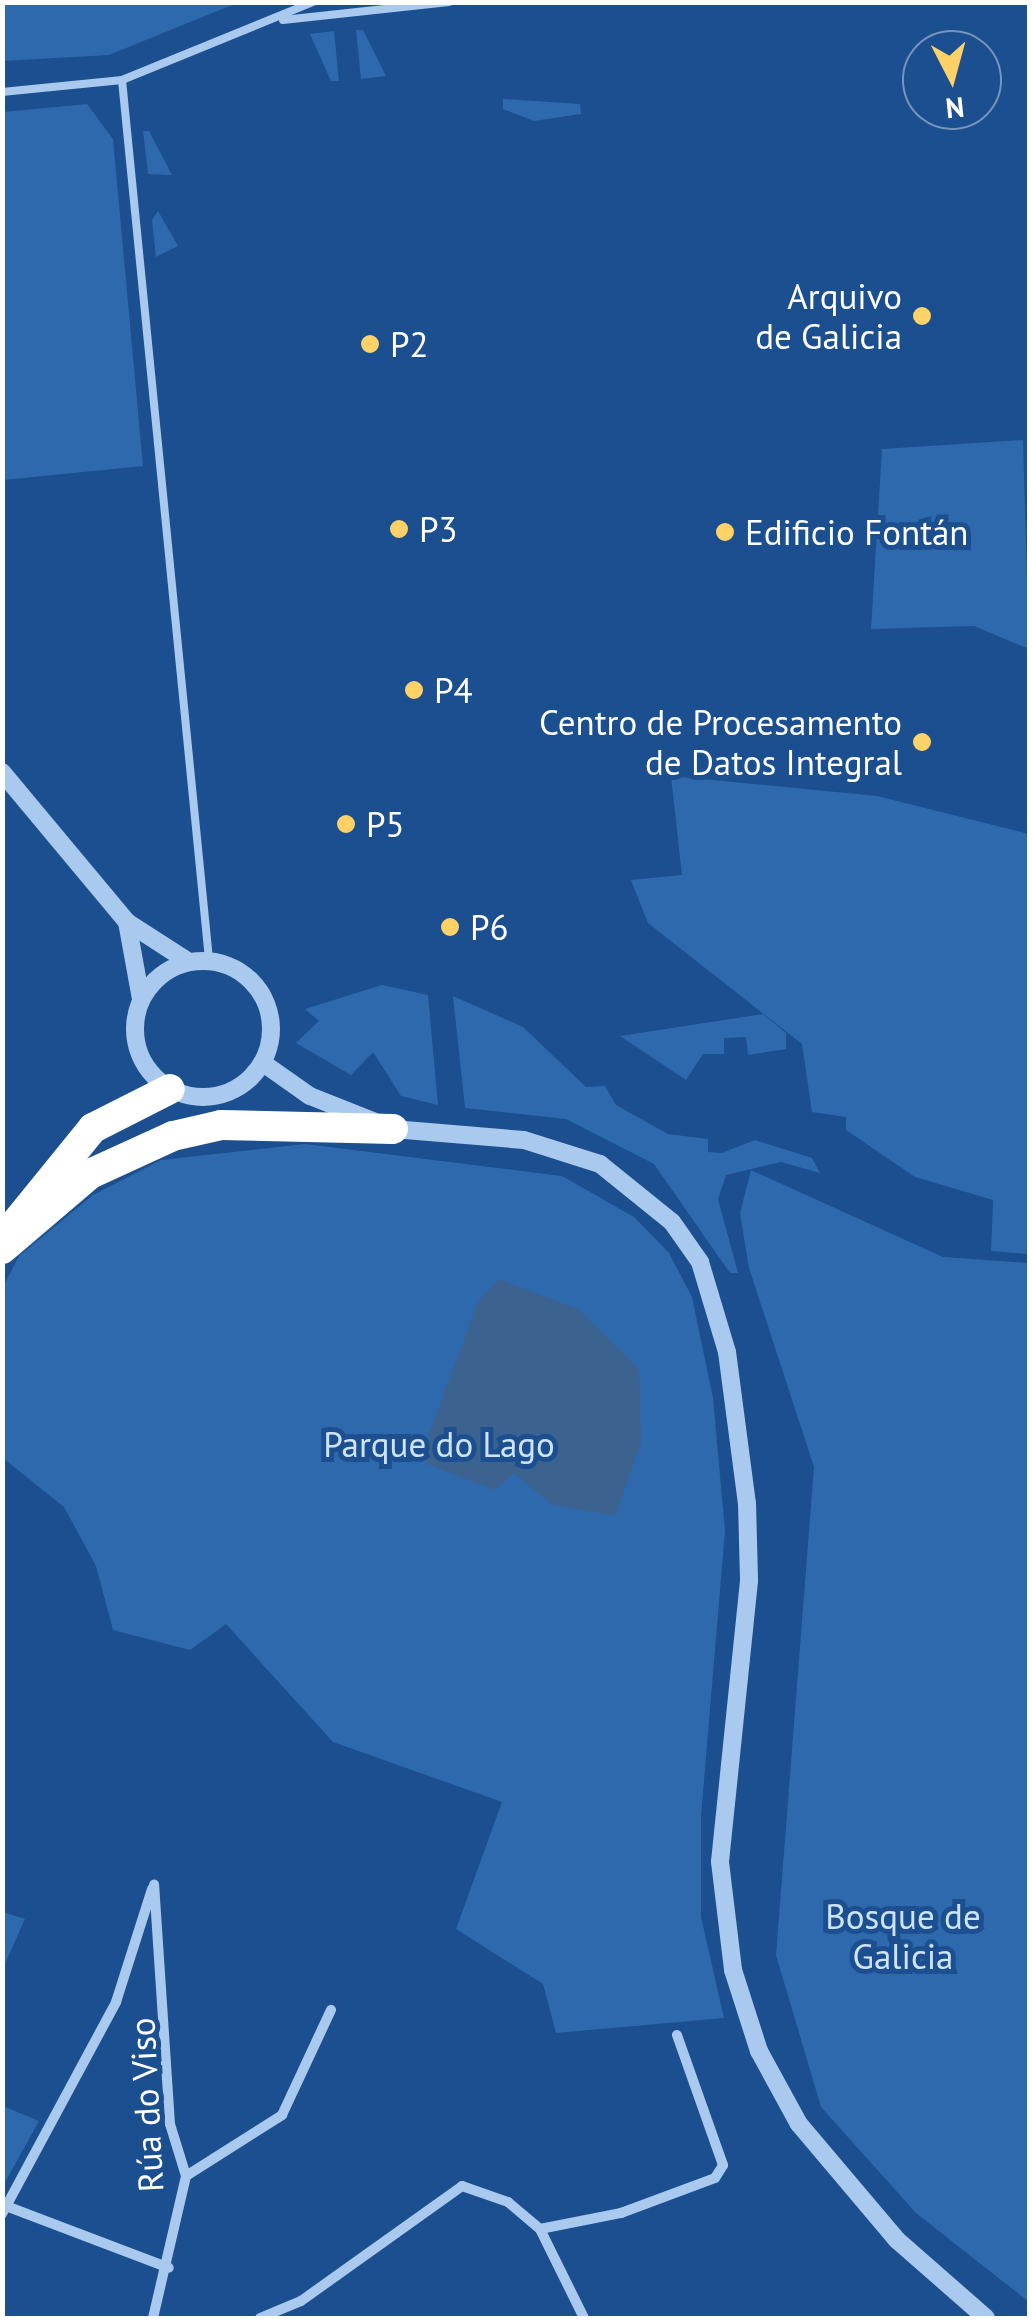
<!DOCTYPE html>
<meta charset="utf-8">
<style>
body{margin:0}
#map{position:relative;width:1032px;height:2321px;overflow:hidden;background:#1b4f8f;font-family:"PT Sans",sans-serif}
div>[style]{position:absolute}
.green>*{inset:0;background:#2e69ad}
.water>*{inset:0;background:#3c6290}
.service>*{height:8px;margin:-4px;padding:0 4px;transform-origin:4px;border-radius:4px;background:#a9c9ee}
.minor>*{height:10px;margin:-5px;padding:0 5px;transform-origin:5px;border-radius:5px;background:#a9c9ee}
.tertiary>*{height:18px;margin:-9px;padding:0 9px;transform-origin:9px;border-radius:9px;background:#a9c9ee}
.tertiary>.ring{margin:-9px;padding:0;box-sizing:content-box;background:none;border:18px solid #a9c9ee;border-radius:50%}
.motorway>*{height:30px;margin:-15px;padding:0 15px;transform-origin:15px;border-radius:15px;background:#fff}
.dots>*{width:28px;height:28px;translate:-50% -50%;box-sizing:border-box;border:5px solid #1b4f8f;border-radius:50%}
span{translate:-50% -50%;white-space:nowrap;text-align:center;line-height:1.15;-webkit-text-stroke:10px #1b4f8f;paint-order:stroke}
.poi-label{font-size:35px;color:#fff}
.right{translate:-100% -50%;text-align:right}
.left{translate:0 -50%;text-align:left}
.park-label{font-size:35px;color:#cfe3fa}
.street-label{font-size:35px;color:#fff}
.frame{position:absolute;inset:0;border:5px solid #fff;pointer-events:none}
.north{position:absolute;left:902px;top:30px;width:100px;height:100px;box-sizing:border-box;background:#1b4f8f;border:2px solid #7695bc;border-radius:50%;rotate:174deg;font-size:28px;font-weight:700;line-height:40px;text-align:center;color:#fff}
.north::after{content:'';display:block;margin:auto;width:35px;height:45px;background:#ffd166;clip-path:polygon(50% 0,100% 100%,50% 72%,0 100%)}
</style>
<div id="map">
<div class="green">
<div style="clip-path:polygon(3px 2px,237px 2px,237px 3px,109px 55px,3px 61px)"></div>
<div style="clip-path:polygon(356px 30px,363px 30px,386px 76px,361px 79px)"></div>
<div style="clip-path:polygon(334px 31px,339px 81px,331px 81px,310px 34px)"></div>
<div style="clip-path:polygon(503px 99px,580px 104px,581px 114px,534px 121px,503px 109px)"></div>
<div style="clip-path:polygon(87px 104px,113px 139px,143px 466px,3px 480px,3px 112px)"></div>
<div style="clip-path:polygon(143px 131px,149px 131px,172px 175px,148px 174px)"></div>
<div style="clip-path:polygon(158px 211px,178px 246px,156px 257px,152px 220px)"></div>
<div style="clip-path:polygon(1023px 440px,1029px 649px,974px 626px,871px 629px,882px 449px)"></div>
<div style="clip-path:polygon(671px 776px,877px 796px,1029px 834px,1029px 1254px,991px 1251px,993px 1200px,915px 1177px,846px 1130px,846px 1117px,812px 1112px,802px 1044px,648px 923px,631px 880px,682px 875px)"></div>
<div style="clip-path:polygon(382px 985px,428px 995px,438px 1105px,401px 1096px,373px 1052px,351px 1075px,296px 1043px,319px 1021px,305px 1009px)"></div>
<div style="clip-path:polygon(453px 996px,523px 1027px,586px 1087px,605px 1086px,616px 1105px,668px 1134px,708px 1139px,708px 1152px,722px 1153px,755px 1140px,812px 1158px,820px 1173px,781px 1162px,726px 1175px,718px 1199px,738px 1273px,730px 1273px,654px 1164px,566px 1119px,465px 1108px)"></div>
<div style="clip-path:polygon(763px 1014px,786px 1033px,786px 1049px,748px 1055px,746px 1037px,724px 1038px,724px 1054px,703px 1054px,686px 1080px,620px 1036px)"></div>
<div style="clip-path:polygon(305px 1144px,562px 1176px,634px 1217px,669px 1253px,692px 1297px,713px 1398px,725px 1531px,701px 1817px,701px 1917px,724px 2018px,556px 2033px,543px 1984px,456px 1929px,502px 1802px,333px 1742px,226px 1624px,190px 1650px,113px 1630px,96px 1566px,64px 1507px,3px 1458px,2px 1289px,19px 1256px,93px 1195px,161px 1160px)"></div>
<div style="clip-path:polygon(751px 1170px,943px 1257px,1029px 1263px,1029px 2302px,916px 2213px,821px 2107px,776px 1955px,814px 1467px,749px 1268px,740px 1213px)"></div>
<div style="clip-path:polygon(3px 1912px,25px 1919px,3px 1968px,2px 1912px)"></div>
<div style="clip-path:polygon(3px 2106px,39px 2121px,3px 2186px)"></div>
</div>
<div class="water">
<div style="clip-path:polygon(499px 1279px,578px 1309px,639px 1369px,641px 1443px,615px 1516px,551px 1504px,514px 1473px,495px 1490px,427px 1464px,429px 1434px,478px 1302px)"></div>
</div>
<div class="service">
<div style="left:283px;top:20px;width:167px;rotate:-6.2deg"></div>
<div style="left:122px;top:80px;width:884px;rotate:84.35deg"></div>
<div style="left:2px;top:92px;width:121px;rotate:-5.7deg"></div>
<div style="left:122px;top:80px;width:206px;rotate:-22.2deg"></div>
</div>
<div class="minor">
<div style="left:186px;top:2176px;width:114px;rotate:-32.4deg"></div>
<div style="left:282px;top:2115px;width:116px;rotate:-65deg"></div>
<div style="left:6px;top:2206px;width:174px;rotate:20.8deg"></div>
<div style="left:2px;top:2214px;width:241px;rotate:-61.7deg"></div>
<div style="left:116px;top:2002px;width:119px;rotate:-72.3deg"></div>
<div style="left:540px;top:2229px;width:83px;rotate:-11.2deg"></div>
<div style="left:621px;top:2213px;width:100px;rotate:-20.4deg"></div>
<div style="left:715px;top:2178px;width:15px;rotate:-58deg"></div>
<div style="left:723px;top:2165px;width:138px;rotate:-109.5deg"></div>
<div style="left:153px;top:2318px;width:146px;rotate:-76.9deg"></div>
<div style="left:186px;top:2176px;width:54px;rotate:-107.1deg"></div>
<div style="left:170px;top:2124px;width:240px;rotate:-93.8deg"></div>
<div style="left:260px;top:2318px;width:44px;rotate:-22.5deg"></div>
<div style="left:301px;top:2301px;width:198px;rotate:-35.5deg"></div>
<div style="left:462px;top:2186px;width:49px;rotate:19.2deg"></div>
<div style="left:508px;top:2202px;width:42px;rotate:40.2deg"></div>
<div style="left:540px;top:2229px;width:99px;rotate:63.7deg"></div>
</div>
<div class="tertiary">
<div style="left:2px;top:772px;width:195px;rotate:50.2deg"></div>
<div style="left:127px;top:922px;width:74px;rotate:32.8deg"></div>
<div style="left:127px;top:922px;width:78px;rotate:79.7deg"></div>
<div class="ring" style="left:135px;top:961px;width:118px;height:118px"></div>
<div style="left:263px;top:1063px;width:57px;rotate:35.1deg"></div>
<div style="left:310px;top:1096px;width:89px;rotate:21.7deg"></div>
<div style="left:393px;top:1129px;width:131px;rotate:4.8deg"></div>
<div style="left:524px;top:1140px;width:80px;rotate:17.5deg"></div>
<div style="left:600px;top:1164px;width:92px;rotate:38.9deg"></div>
<div style="left:672px;top:1222px;width:49px;rotate:55deg"></div>
<div style="left:700px;top:1262px;width:94px;rotate:73.3deg"></div>
<div style="left:727px;top:1352px;width:152px;rotate:82.5deg"></div>
<div style="left:747px;top:1503px;width:78px;rotate:88.5deg"></div>
<div style="left:749px;top:1581px;width:282px;rotate:95.9deg"></div>
<div style="left:720px;top:1862px;width:109px;rotate:83.1deg"></div>
<div style="left:733px;top:1970px;width:85px;rotate:72.2deg"></div>
<div style="left:759px;top:2051px;width:83px;rotate:61.3deg"></div>
<div style="left:799px;top:2124px;width:152px;rotate:49.8deg"></div>
<div style="left:897px;top:2240px;width:118px;rotate:41.2deg"></div>
</div>
<div class="motorway">
<div style="left:10px;top:1230px;width:132px;rotate:-50.9deg"></div>
<div style="left:93px;top:1128px;width:86px;rotate:-26.9deg"></div>
<div style="left:2px;top:1249px;width:116px;rotate:-40.4deg"></div>
<div style="left:90px;top:1174px;width:91px;rotate:-24.6deg"></div>
<div style="left:173px;top:1136px;width:49px;rotate:-12.9deg"></div>
<div style="left:221px;top:1125px;width:172px;rotate:1.3deg"></div>
</div>
<div class="dots">
<div style="left:922px;top:316px;background:#ffd166"></div>
<div style="left:370px;top:344px;background:#ffd166"></div>
<div style="left:399px;top:529px;background:#ffd166"></div>
<div style="left:725px;top:532px;background:#ffd166"></div>
<div style="left:414px;top:690px;background:#ffd166"></div>
<div style="left:922px;top:742px;background:#ffd166"></div>
<div style="left:346px;top:824px;background:#ffd166"></div>
<div style="left:450px;top:927px;background:#ffd166"></div>
</div>
<div class="poi-label">
<span class="right" style="left:902px;top:316px">Arquivo<br>de Galicia</span>
<span class="left" style="left:390px;top:344px">P2</span>
<span class="left" style="left:419px;top:529px">P3</span>
<span class="left" style="left:745px;top:532px">Edificio Fontán</span>
<span class="left" style="left:434px;top:690px">P4</span>
<span class="right" style="left:902px;top:742px">Centro de Procesamento<br>de Datos Integral</span>
<span class="left" style="left:366px;top:824px">P5</span>
<span class="left" style="left:470px;top:927px">P6</span>
</div>
<div class="park-label">
<span style="left:439px;top:1444px">Parque do Lago</span>
<span style="left:903px;top:1936px">Bosque de<br>Galicia</span>
</div>
<div class="street-label">
<span style="left:146px;top:2105px;rotate:-93deg">Rúa do Viso</span>
</div>
<div class="frame"></div>
<div class="north">N</div>
</div>
